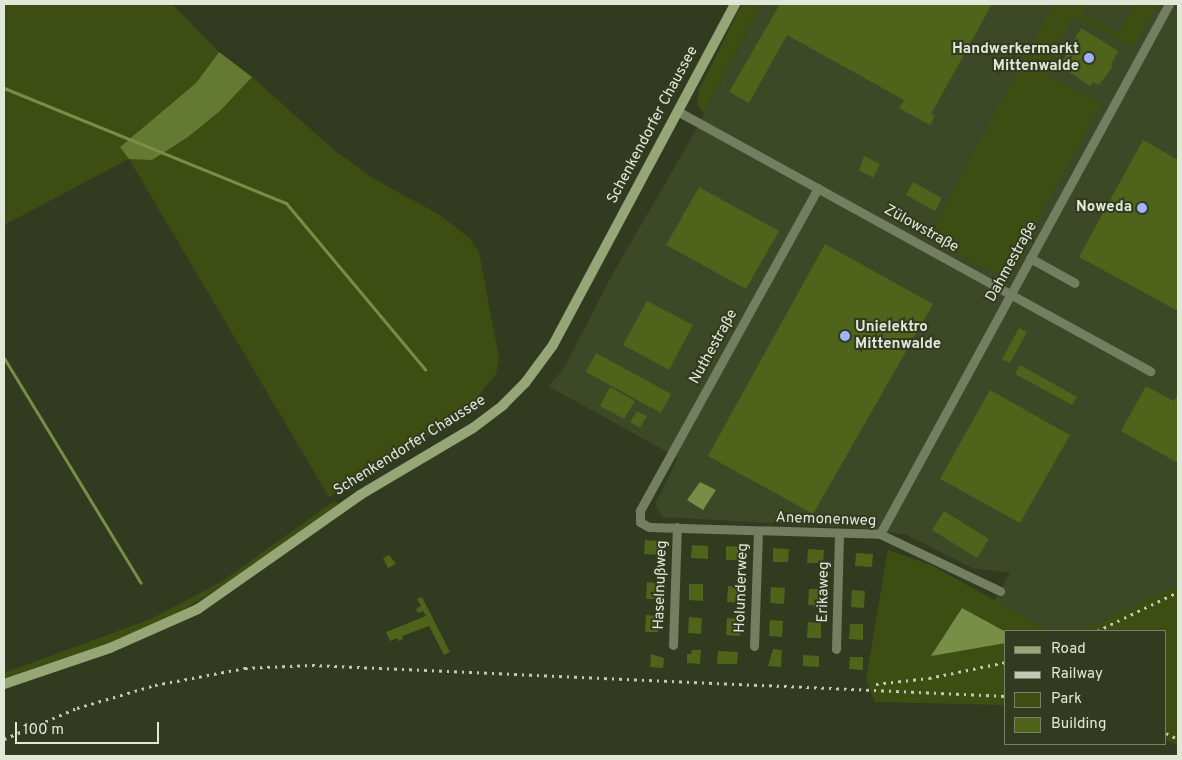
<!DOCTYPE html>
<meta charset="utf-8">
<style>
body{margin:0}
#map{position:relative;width:1182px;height:760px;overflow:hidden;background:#323b20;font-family:Overpass,sans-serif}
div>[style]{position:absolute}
.built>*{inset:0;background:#3d4827}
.green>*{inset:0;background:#3e4e13}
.forest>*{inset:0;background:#647932}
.water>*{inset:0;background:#788e47}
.stream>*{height:3px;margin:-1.5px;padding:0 1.5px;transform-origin:1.5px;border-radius:1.5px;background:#788e47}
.building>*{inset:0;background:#4f631a}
.street>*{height:9px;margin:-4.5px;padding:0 4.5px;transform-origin:4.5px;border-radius:4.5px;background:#747e61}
.secondary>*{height:10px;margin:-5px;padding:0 5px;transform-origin:5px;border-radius:5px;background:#96a677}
.rail>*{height:3px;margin-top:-1.5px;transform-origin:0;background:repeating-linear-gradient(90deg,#c1c8b6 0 2.5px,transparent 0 7.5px)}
.dots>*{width:14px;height:14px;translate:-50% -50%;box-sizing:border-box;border:2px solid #323b20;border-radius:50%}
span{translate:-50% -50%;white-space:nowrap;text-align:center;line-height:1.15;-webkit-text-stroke:4px #323b20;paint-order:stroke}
.poi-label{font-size:15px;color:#e2e8d8;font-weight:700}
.right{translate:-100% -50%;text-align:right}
.left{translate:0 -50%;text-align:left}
.street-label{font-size:15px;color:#e2e8d8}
.frame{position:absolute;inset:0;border:5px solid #e2e8d8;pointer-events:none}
.legend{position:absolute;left:1004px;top:630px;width:162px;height:115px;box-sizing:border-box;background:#323b20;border:1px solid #78806a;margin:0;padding:6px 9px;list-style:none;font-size:15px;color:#e2e8d8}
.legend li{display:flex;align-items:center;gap:10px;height:25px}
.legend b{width:25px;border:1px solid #78806a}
.scale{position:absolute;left:15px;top:722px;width:144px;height:22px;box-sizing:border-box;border:2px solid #e2e8d8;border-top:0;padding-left:6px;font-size:15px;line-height:18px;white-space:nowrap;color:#e2e8d8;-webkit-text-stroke:4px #323b20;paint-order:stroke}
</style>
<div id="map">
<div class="built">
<div style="clip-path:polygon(761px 4px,1178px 4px,1178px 585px,1081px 631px,1050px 631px,994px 601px,1010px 573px,972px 568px,907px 535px,860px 528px,662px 517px,655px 504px,678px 458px,548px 386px,563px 370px,612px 275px,691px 139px)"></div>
</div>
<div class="green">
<div style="clip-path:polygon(4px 4px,172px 4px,219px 52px,196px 83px,120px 147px,188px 137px,220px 111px,252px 77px,335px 151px,376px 180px,440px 215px,469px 238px,479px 252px,499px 359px,496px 374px,463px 415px,329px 497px,129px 159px,4px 225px)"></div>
<div style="clip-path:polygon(742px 4px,761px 4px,704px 113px,697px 104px,699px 90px)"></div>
<div style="clip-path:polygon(1054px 4px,1087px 4px,1082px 14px,1119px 33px,1135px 4px,1157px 4px,1133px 47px,1073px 16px,1042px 72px,1101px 103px,1011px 268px,996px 273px,897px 222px,896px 218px,930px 234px)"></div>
<div style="clip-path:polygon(333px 502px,339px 503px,248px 570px,175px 615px,125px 638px,4px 678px,4px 673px,151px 619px,221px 582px)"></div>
<div style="clip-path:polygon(888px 550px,931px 565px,1050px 631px,1006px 631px,1006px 705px,875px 702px,866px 680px)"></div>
<div style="clip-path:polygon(1178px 585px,1178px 745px,1166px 740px,1166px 631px,1081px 631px)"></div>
</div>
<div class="forest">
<div style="clip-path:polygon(219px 52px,252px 77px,220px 111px,188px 137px,152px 160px,129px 159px,120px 147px,196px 83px)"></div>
</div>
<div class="water">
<div style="clip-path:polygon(700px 482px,716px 490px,703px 510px,687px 500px)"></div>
<div style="clip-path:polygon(962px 608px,1006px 632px,1006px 643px,931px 656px)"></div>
</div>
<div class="stream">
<div style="left:4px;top:88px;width:305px;rotate:22.2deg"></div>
<div style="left:286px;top:203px;width:217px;rotate:50.1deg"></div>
<div style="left:4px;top:358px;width:263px;rotate:58.7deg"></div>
</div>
<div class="building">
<div style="clip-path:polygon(780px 4px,992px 4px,931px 114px,935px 116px,930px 125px,899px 108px,904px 100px,787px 35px,749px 103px,729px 92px)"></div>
<div style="clip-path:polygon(1081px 28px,1118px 51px,1111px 65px,1113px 66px,1099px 85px,1093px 82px,1090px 86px,1060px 66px)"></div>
<div style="clip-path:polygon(1143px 140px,1178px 160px,1178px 311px,1079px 257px)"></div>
<div style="clip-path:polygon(864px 156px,880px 164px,873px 178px,859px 170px)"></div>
<div style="clip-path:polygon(913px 182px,942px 198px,935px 211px,906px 195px)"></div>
<div style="clip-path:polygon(699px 187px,779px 231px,746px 289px,666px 245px)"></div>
<div style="clip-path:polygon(825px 244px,933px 304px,813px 514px,708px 456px)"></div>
<div style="clip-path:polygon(647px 301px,693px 325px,669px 370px,623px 345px)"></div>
<div style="clip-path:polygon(1019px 328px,1027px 332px,1010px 363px,1002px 359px)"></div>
<div style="clip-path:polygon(596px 353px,671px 394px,661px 413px,586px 372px)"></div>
<div style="clip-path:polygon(1020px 365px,1077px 397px,1072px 405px,1015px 374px)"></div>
<div style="clip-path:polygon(1146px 386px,1174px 401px,1178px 393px,1178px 463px,1121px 431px)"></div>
<div style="clip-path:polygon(610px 387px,635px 401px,624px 419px,600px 406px)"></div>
<div style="clip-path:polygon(990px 390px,1070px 435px,1020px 523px,940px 479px)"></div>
<div style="clip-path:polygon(637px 411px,647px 416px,640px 428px,630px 422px)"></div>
<div style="clip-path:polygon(944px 511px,989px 539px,977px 558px,932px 530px)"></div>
<div style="clip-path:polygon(645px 540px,661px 541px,660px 555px,644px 554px)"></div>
<div style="clip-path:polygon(692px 545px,708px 546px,708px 559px,691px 558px)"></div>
<div style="clip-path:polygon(726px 546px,743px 547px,742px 560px,726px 560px)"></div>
<div style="clip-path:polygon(773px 548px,789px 549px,788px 562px,773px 562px)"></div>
<div style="clip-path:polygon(808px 549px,824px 550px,823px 563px,807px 563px)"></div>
<div style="clip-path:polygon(856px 553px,873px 554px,872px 567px,855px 566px)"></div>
<div style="clip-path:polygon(389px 555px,396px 564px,388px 568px,383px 558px)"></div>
<div style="clip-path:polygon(647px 582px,660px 583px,659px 599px,646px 599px)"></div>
<div style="clip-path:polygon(689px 584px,703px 584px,703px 601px,689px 600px)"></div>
<div style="clip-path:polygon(728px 586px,741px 587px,740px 603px,727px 602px)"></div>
<div style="clip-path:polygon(771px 587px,785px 588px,784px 604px,770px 603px)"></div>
<div style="clip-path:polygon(809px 589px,822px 589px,822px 606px,808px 605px)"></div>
<div style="clip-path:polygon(852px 590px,865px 591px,864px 608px,851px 607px)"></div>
<div style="clip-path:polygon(422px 597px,450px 652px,444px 655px,429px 626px,402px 636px,403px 639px,398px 641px,397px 638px,390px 641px,386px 632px,426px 616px,423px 611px,418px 613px,416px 609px,421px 606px,417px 599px)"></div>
<div style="clip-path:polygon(646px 615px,659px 616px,658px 632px,645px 632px)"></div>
<div style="clip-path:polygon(689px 617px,702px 618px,701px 634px,688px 633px)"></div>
<div style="clip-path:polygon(727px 618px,740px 619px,740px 636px,726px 635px)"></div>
<div style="clip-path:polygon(770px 620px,783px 621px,782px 637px,769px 636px)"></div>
<div style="clip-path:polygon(808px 622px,821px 623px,821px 638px,807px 638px)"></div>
<div style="clip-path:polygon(850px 624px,863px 624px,863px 640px,849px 639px)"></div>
<div style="clip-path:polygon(773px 649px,782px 650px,781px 667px,768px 666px)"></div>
<div style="clip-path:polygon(692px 650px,701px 650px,700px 664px,687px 663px,687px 654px,691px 654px)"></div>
<div style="clip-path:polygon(718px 651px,738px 652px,737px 664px,717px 664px)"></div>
<div style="clip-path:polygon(651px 654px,664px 658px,663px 668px,650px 667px)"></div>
<div style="clip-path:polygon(803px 655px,819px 656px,819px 667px,803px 666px)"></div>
<div style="clip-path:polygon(850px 657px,863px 657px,863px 670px,849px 669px)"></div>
</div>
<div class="street">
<div style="left:679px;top:112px;width:538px;rotate:28.81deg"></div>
<div style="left:818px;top:188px;width:369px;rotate:118.9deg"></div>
<div style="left:640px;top:511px;width:11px;rotate:90deg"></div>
<div style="left:640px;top:522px;width:10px;rotate:29deg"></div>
<div style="left:649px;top:527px;width:231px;rotate:1.7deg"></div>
<div style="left:880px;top:534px;width:133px;rotate:25.4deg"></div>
<div style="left:1030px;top:258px;width:51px;rotate:29.1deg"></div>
<div style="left:880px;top:534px;width:604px;rotate:-61.4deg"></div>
<div style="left:673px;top:645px;width:118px;rotate:-88.1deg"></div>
<div style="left:754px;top:646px;width:115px;rotate:-88deg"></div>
<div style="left:836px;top:649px;width:115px;rotate:-88.5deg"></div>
</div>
<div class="secondary">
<div style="left:4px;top:684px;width:112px;rotate:-18.8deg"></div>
<div style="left:110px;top:648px;width:96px;rotate:-23.9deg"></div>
<div style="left:198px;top:609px;width:198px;rotate:-35.1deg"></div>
<div style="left:360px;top:495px;width:131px;rotate:-30.7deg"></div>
<div style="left:473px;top:428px;width:38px;rotate:-37deg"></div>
<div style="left:503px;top:405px;width:31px;rotate:-45deg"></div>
<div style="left:525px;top:383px;width:47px;rotate:-53.6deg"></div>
<div style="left:553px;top:345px;width:387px;rotate:-61.9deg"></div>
</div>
<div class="rail">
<div style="left:1097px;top:631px;width:90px;rotate:-25.7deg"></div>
<div style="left:876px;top:684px;width:53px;rotate:-6.5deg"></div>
<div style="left:929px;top:678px;width:79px;rotate:-11.7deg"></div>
<div style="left:1166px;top:733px;width:13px;rotate:27deg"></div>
<div style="left:4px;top:739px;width:79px;rotate:-23deg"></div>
<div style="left:77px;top:708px;width:81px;rotate:-16.4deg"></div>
<div style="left:155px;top:685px;width:92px;rotate:-10.7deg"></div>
<div style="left:245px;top:668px;width:67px;rotate:-2.6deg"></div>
<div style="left:312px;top:665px;width:695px;rotate:2.56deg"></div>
</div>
<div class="dots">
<div style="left:1089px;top:58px;background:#a1b3fd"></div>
<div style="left:1142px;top:208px;background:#a1b3fd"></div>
<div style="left:845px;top:336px;background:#a1b3fd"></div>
</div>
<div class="poi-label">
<span class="right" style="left:1079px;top:58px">Handwerkermarkt<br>Mittenwalde</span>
<span class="right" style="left:1132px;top:208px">Noweda</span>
<span class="left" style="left:855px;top:336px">Unielektro<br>Mittenwalde</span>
</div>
<div class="street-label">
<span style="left:653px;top:125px;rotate:-62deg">Schenkendorfer Chaussee</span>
<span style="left:921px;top:229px;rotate:29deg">Zülowstraße</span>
<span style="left:1012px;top:262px;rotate:-61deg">Dahmestraße</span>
<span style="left:714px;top:347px;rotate:-61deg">Nuthestraße</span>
<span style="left:410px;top:446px;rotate:-32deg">Schenkendorfer Chaussee</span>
<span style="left:826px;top:520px;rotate:2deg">Anemonenweg</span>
<span style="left:661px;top:585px;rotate:-88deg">Haselnußweg</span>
<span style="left:742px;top:588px;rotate:-88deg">Holunderweg</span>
<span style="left:824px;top:592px;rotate:-89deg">Erikaweg</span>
</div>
<div class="frame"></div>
<ul class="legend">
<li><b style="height:6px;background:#96a677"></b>Road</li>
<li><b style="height:6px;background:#c1c8b6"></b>Railway</li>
<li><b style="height:14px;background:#3e4e13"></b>Park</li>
<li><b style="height:14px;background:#4f631a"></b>Building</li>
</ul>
<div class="scale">100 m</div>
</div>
